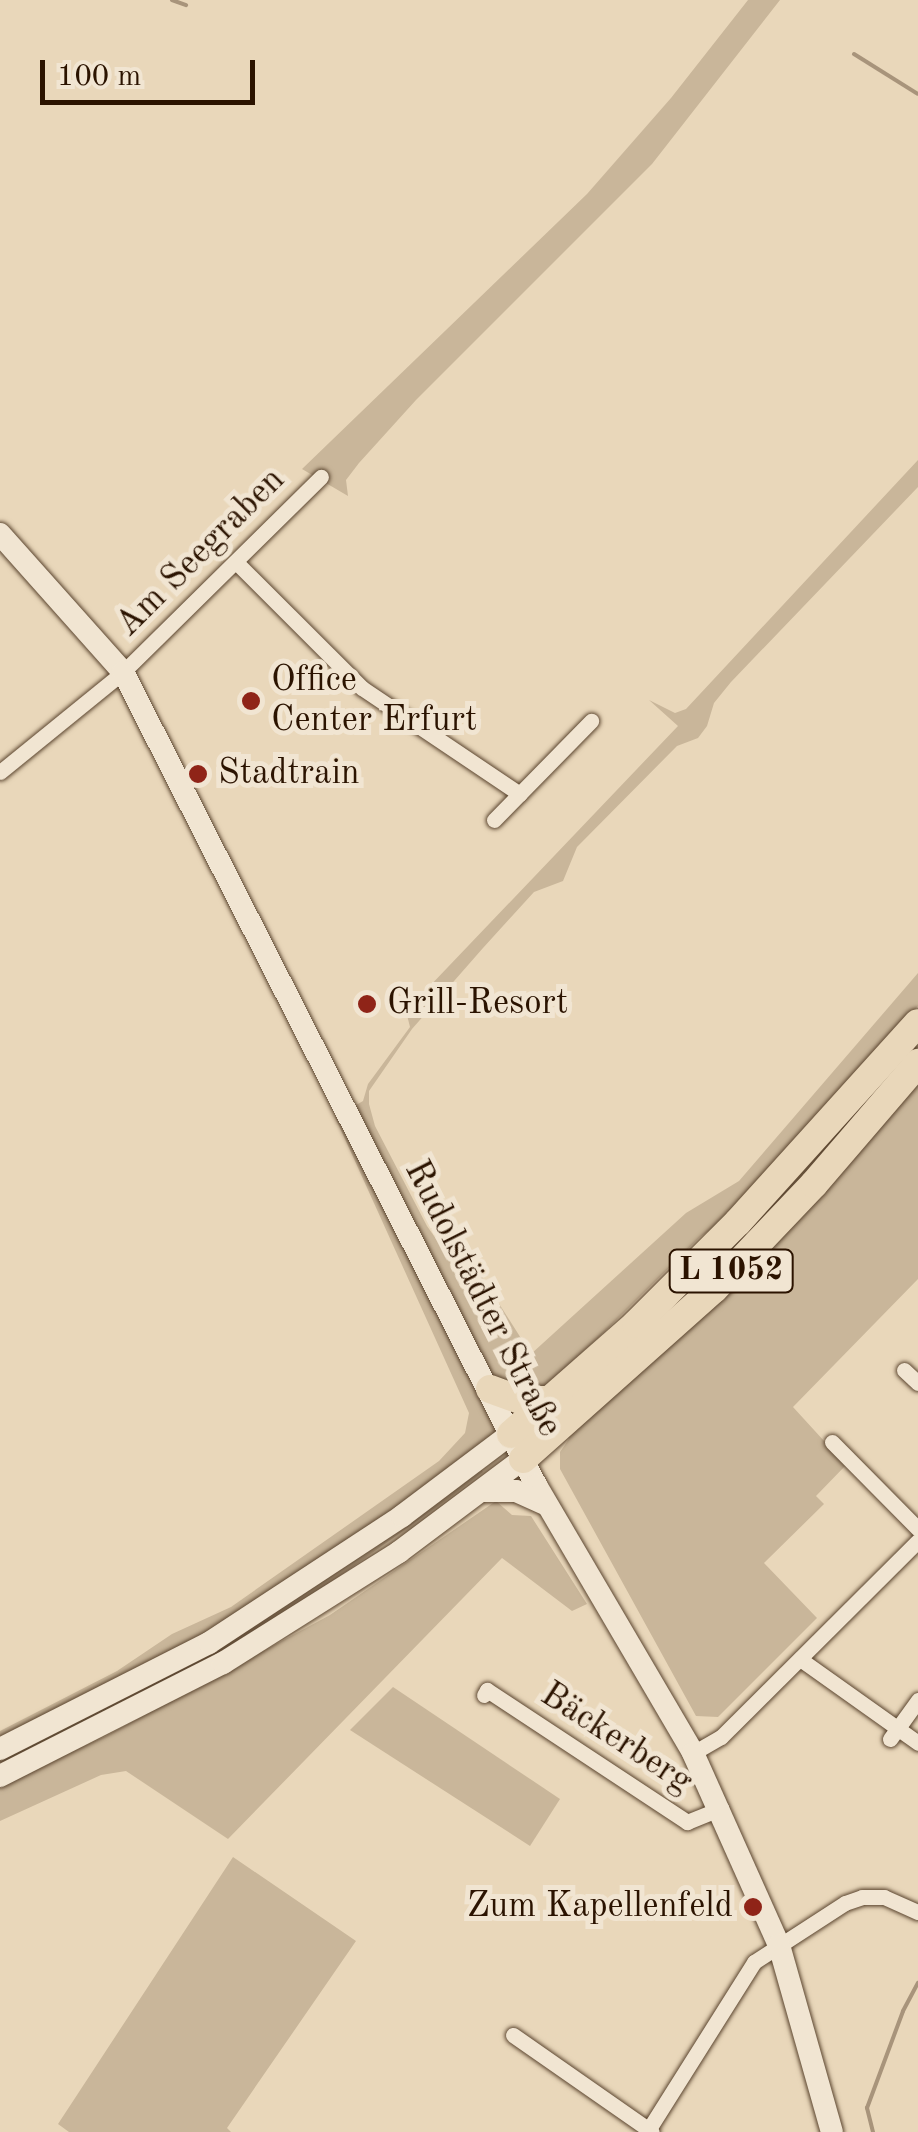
<!DOCTYPE html>
<meta charset="utf-8">
<style>
body{margin:0}
#map{position:relative;width:918px;height:2132px;overflow:hidden;background:#e9d7ba;font-family:"Old Standard TT",serif}
div>[style]{position:absolute}
.green>*{inset:0;background:#c9b69a}
.stream>*{height:4px;margin:-2px;padding:0 2px;transform-origin:2px;border-radius:2px;background:#a8947b}
.roads{filter:drop-shadow(0 0 2px #5a442e) drop-shadow(0 0 2px #5a442e)}
.street>*{height:15px;margin:-7.5px;padding:0 7.5px;transform-origin:7.5px;border-radius:7.5px;background:#f1e5d2}
.secondary>*{height:22px;margin:-11px;padding:0 11px;transform-origin:11px;border-radius:11px;background:#f1e5d2}
.highway>*{height:28px;margin:-14px;padding:0 14px;transform-origin:14px;border-radius:14px;background:#e9d7ba}
.dots>*{width:28px;height:28px;translate:-50% -50%;box-sizing:border-box;border:5px solid #f1e5d2;border-radius:50%}
span{translate:-50% -50%;white-space:nowrap;text-align:center;line-height:1.15;-webkit-text-stroke:10px #f1e5d2;paint-order:stroke}
.shield-label span{padding:2px 8px;background:#f1e5d2;border:2px solid;border-radius:8px;-webkit-text-stroke-width:0}
.shield-label{font-size:32px;color:#2b1300;font-weight:700}
.street-label{font-size:35px;color:#2b1300}
.poi-label{font-size:35px;color:#2b1300}
.left{translate:0 -50%;text-align:left}
.right{translate:-100% -50%;text-align:right}
.scale{position:absolute;left:40px;top:60px;width:215px;height:45px;box-sizing:border-box;border:5px solid #2b1300;border-top:0;padding-left:12px;font-size:30px;line-height:35px;white-space:nowrap;color:#2b1300;-webkit-text-stroke:8px #f1e5d2;paint-order:stroke}
</style>
<div id="map">
<div class="green">
<div style="clip-path:polygon(748px 0,780px 0,652px 164px,416px 400px,359px 463px,346px 480px,348px 496px,302px 469px,587px 194px,671px 98px)"></div>
<div style="clip-path:polygon(918px 460px,918px 487px,731px 682px,714px 703px,707px 726px,698px 738px,677px 746px,577px 847px,563px 881px,534px 892px,483px 948px,412px 1029px,369px 1091px,369px 1104px,375px 1126px,427px 1226px,441px 1246px,479px 1272px,531px 1354px,686px 1213px,739px 1181px,918px 973px,918px 1006px,728px 1217px,700px 1237px,599px 1337px,469px 1456px,374px 1525px,219px 1626px,0 1739px,0 1731px,117px 1671px,172px 1634px,231px 1607px,439px 1461px,465px 1433px,469px 1413px,335px 1117px,363px 1101px,368px 1084px,410px 1027px,406px 1011px,678px 726px,649px 700px,675px 713px,686px 709px)"></div>
<div style="clip-path:polygon(918px 1076px,918px 1279px,793px 1407px,846px 1465px,816px 1496px,824px 1504px,764px 1563px,817px 1618px,718px 1717px,696px 1716px,560px 1469px,560px 1452px,569px 1439px,566px 1433px)"></div>
<div style="clip-path:polygon(480px 1467px,483px 1472px,448px 1499px,275px 1622px,125px 1706px,123px 1701px,166px 1677px)"></div>
<div style="clip-path:polygon(496px 1501px,512px 1515px,531px 1516px,587px 1604px,572px 1611px,502px 1558px,228px 1839px,126px 1771px,101px 1775px,0 1821px,0 1785px,106px 1736px,330px 1615px)"></div>
<div style="clip-path:polygon(393px 1687px,560px 1799px,530px 1846px,350px 1730px)"></div>
<div style="clip-path:polygon(233px 1857px,356px 1941px,227px 2128px,231px 2132px,69px 2132px,58px 2124px)"></div>
</div>
<div class="stream">
<div style="left:172px;top:0;width:15px;rotate:20deg"></div>
<div style="left:854px;top:54px;width:75px;rotate:32deg"></div>
<div style="left:873px;top:2132px;width:25px;rotate:-104deg"></div>
<div style="left:867px;top:2108px;width:103px;rotate:-69.6deg"></div>
<div style="left:903px;top:2011px;width:32px;rotate:-62deg"></div>
</div>
<div class="roads">
<div class="street">
<div style="left:236px;top:562px;width:178px;rotate:45deg"></div>
<div style="left:362px;top:688px;width:190px;rotate:33.9deg"></div>
<div style="left:0;top:772px;width:159px;rotate:-39.1deg"></div>
<div style="left:123px;top:672px;width:278px;rotate:-44.6deg"></div>
<div style="left:494px;top:820px;width:139px;rotate:-45.6deg"></div>
<div style="left:904px;top:1370px;width:19px;rotate:43deg"></div>
<div style="left:832px;top:1442px;width:122px;rotate:45.3deg"></div>
<div style="left:800px;top:1659px;width:145px;rotate:35.4deg"></div>
<div style="left:484px;top:1695px;width:6px;rotate:-59deg"></div>
<div style="left:487px;top:1690px;width:240px;rotate:33.4deg"></div>
<div style="left:687px;top:1822px;width:37px;rotate:-22deg"></div>
<div style="left:890px;top:1739px;width:48px;rotate:-54.3deg"></div>
<div style="left:693px;top:1753px;width:32px;rotate:-30deg"></div>
<div style="left:721px;top:1737px;width:278px;rotate:-44.9deg"></div>
<div style="left:513px;top:2035px;width:169px;rotate:34.9deg"></div>
<div style="left:647px;top:2132px;width:201px;rotate:-57.8deg"></div>
<div style="left:754px;top:1962px;width:108px;rotate:-33deg"></div>
<div style="left:845px;top:1903px;width:18px;rotate:-19deg"></div>
<div style="left:862px;top:1897px;width:22px"></div>
<div style="left:884px;top:1897px;width:37px;rotate:24deg"></div>
</div>
<div class="secondary">
<div style="left:0;top:534px;width:185px;rotate:48.3deg"></div>
<div style="left:123px;top:672px;width:912px;rotate:63.07deg"></div>
<div style="left:536px;top:1485px;width:311px;rotate:59.6deg"></div>
<div style="left:693px;top:1753px;width:210px;rotate:65.9deg"></div>
<div style="left:779px;top:1945px;width:194px;rotate:74.2deg"></div>
<div style="left:482px;top:1491px;width:34px"></div>
<div style="left:516px;top:1491px;width:34px;rotate:24deg"></div>
<div style="left:0;top:1749px;width:234px;rotate:-26.9deg"></div>
<div style="left:209px;top:1643px;width:231px;rotate:-33.3deg"></div>
<div style="left:402px;top:1516px;width:136px;rotate:-37deg"></div>
<div style="left:0;top:1776px;width:250px;rotate:-26.9deg"></div>
<div style="left:223px;top:1663px;width:208px;rotate:-32.2deg"></div>
<div style="left:399px;top:1552px;width:155px;rotate:-36.9deg"></div>
</div>
<div class="highway">
<div style="left:490px;top:1389px;width:33px;rotate:20deg"></div>
<div style="left:521px;top:1400px;width:30px"></div>
<div style="left:511px;top:1434px;width:167px;rotate:-41.3deg"></div>
<div style="left:636px;top:1324px;width:144px;rotate:-45deg"></div>
<div style="left:738px;top:1222px;width:268px;rotate:-47.9deg"></div>
<div style="left:523px;top:1459px;width:256px;rotate:-41.7deg"></div>
<div style="left:714px;top:1289px;width:145px;rotate:-46.4deg"></div>
<div style="left:814px;top:1184px;width:160px;rotate:-49.3deg"></div>
</div>
</div>
<div class="dots">
<div style="left:251px;top:701px;background:#8f2418"></div>
<div style="left:198px;top:774px;background:#8f2418"></div>
<div style="left:367px;top:1004px;background:#8f2418"></div>
<div style="left:753px;top:1907px;background:#8f2418"></div>
</div>
<div class="shield-label">
<span style="left:731px;top:1271px">L 1052</span>
</div>
<div class="street-label">
<span style="left:201px;top:553px;rotate:-45deg">Am Seegraben</span>
<span style="left:482px;top:1299px;rotate:63deg">Rudolstädter Straße</span>
<span style="left:616px;top:1739px;rotate:33deg">Bäckerberg</span>
</div>
<div class="poi-label">
<span class="left" style="left:271px;top:701px">Office<br>Center Erfurt</span>
<span class="left" style="left:218px;top:774px">Stadtrain</span>
<span class="left" style="left:387px;top:1004px">Grill-Resort</span>
<span class="right" style="left:733px;top:1907px">Zum Kapellenfeld</span>
</div>
<div class="scale">100 m</div>
</div>
